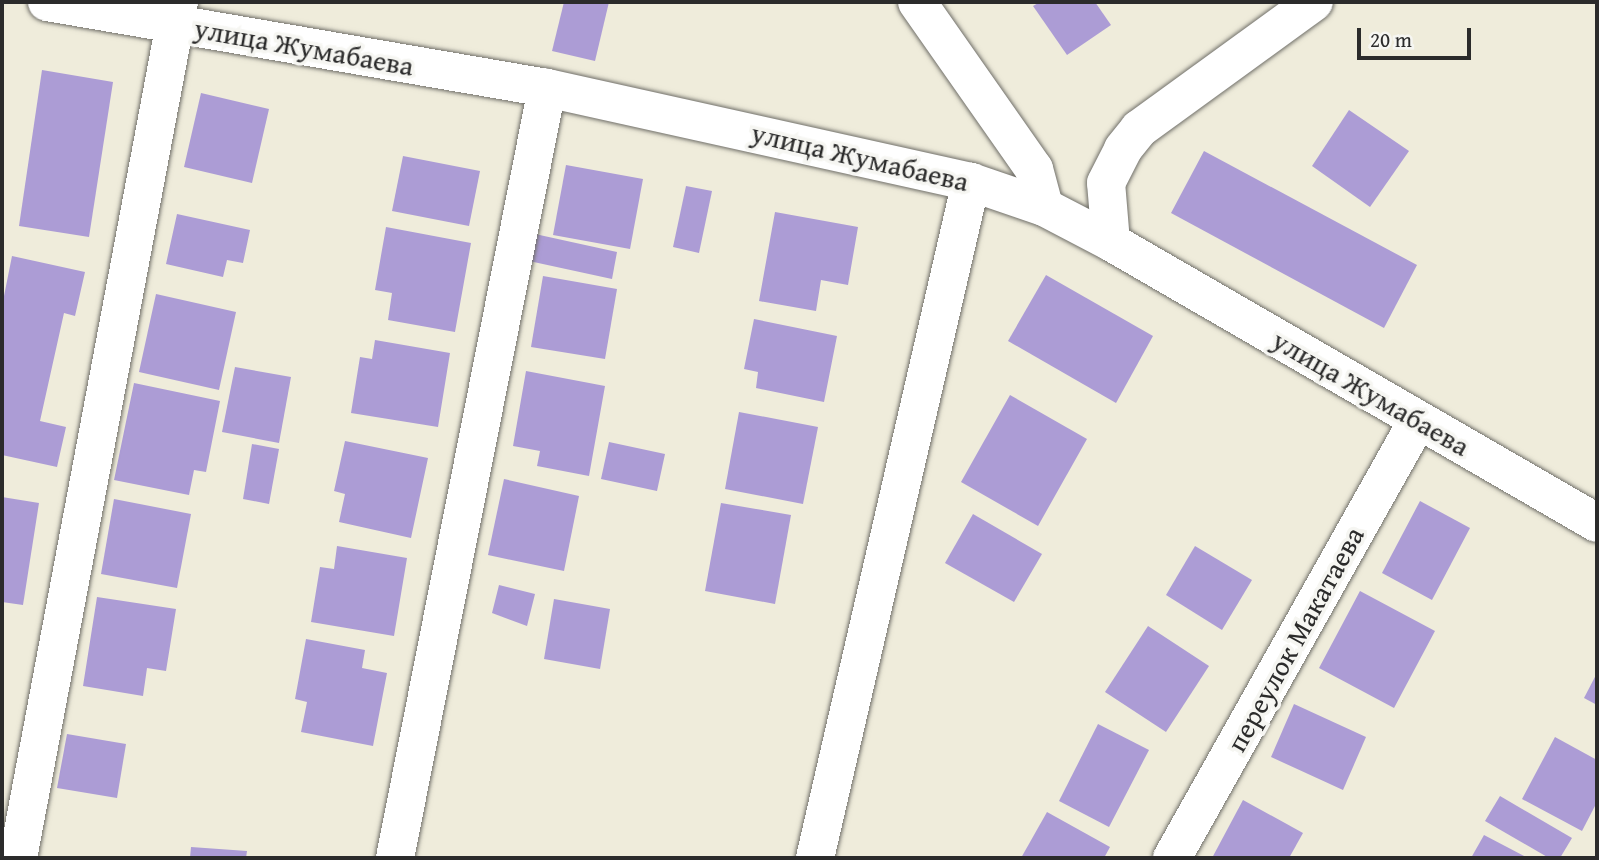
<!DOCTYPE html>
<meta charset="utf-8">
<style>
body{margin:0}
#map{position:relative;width:1599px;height:860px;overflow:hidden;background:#efecdb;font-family:"Gentium Book Plus",serif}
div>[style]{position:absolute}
.building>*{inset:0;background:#ac9cd5}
.roads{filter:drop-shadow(0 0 2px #706f69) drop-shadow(0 0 2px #706f69)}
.street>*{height:38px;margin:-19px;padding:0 19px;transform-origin:19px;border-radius:19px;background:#fff}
span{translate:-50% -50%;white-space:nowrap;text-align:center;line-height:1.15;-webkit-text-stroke:7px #f6f6f2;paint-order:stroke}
.street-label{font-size:28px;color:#2b2b2b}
.frame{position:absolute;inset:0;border:4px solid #2b2b2b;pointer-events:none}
.scale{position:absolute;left:1357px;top:28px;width:114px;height:32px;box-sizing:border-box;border:4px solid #2b2b2b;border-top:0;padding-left:9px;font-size:21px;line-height:24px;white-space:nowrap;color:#2b2b2b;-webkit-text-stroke:5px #f6f6f2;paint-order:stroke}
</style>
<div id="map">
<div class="building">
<div style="clip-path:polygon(564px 2px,609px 2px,595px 61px,552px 51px)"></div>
<div style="clip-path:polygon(1040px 2px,1095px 2px,1111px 25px,1067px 55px,1033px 6px)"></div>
<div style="clip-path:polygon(42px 70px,113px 82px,89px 237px,19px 226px)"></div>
<div style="clip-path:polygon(201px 93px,269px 109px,252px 183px,184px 167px)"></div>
<div style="clip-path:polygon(1349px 110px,1409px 151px,1370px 207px,1312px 166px)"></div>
<div style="clip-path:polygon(1204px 151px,1417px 265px,1384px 328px,1171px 213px)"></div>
<div style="clip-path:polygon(403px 156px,480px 171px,469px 226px,392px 211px)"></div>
<div style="clip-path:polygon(566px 165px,643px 179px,630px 249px,553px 235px)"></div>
<div style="clip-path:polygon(686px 186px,712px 191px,699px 253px,673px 247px)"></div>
<div style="clip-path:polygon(775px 212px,858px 227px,848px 285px,821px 280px,816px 311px,759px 301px)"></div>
<div style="clip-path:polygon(177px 214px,250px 230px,243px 263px,227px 260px,223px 277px,166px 264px)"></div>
<div style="clip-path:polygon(386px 227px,471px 243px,455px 332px,388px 320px,392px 293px,375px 290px)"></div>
<div style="clip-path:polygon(535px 234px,617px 252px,612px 279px,529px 261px)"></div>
<div style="clip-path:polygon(12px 256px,85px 272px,75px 316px,64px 313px,40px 421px,66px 427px,57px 467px,2px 455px,2px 306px)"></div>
<div style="clip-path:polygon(1046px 275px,1153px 336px,1116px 403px,1008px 341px)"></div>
<div style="clip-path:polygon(543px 276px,617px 289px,605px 359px,531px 347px)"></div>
<div style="clip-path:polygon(156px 294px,236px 312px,219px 390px,139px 372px)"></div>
<div style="clip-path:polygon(754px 319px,837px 336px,824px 402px,756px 388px,758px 372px,744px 369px)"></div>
<div style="clip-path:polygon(375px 340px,450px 353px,438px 427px,351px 413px,360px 357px,372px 359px)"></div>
<div style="clip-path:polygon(235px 367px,291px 377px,279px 443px,222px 432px)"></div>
<div style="clip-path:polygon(526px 371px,605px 386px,589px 476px,537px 466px,540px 451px,513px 446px)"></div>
<div style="clip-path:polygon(134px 383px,220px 401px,206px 472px,194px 470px,189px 495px,114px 480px)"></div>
<div style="clip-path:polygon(1010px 395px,1087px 439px,1038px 526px,961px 482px)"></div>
<div style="clip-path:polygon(739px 412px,818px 427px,803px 504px,725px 489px)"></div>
<div style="clip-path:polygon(345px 441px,428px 458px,411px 538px,339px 522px,345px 494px,334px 491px)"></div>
<div style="clip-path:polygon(609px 442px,665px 454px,657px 491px,601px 479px)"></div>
<div style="clip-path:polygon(252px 444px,279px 449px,269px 504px,243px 499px)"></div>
<div style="clip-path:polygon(504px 479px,579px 496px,564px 571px,488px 555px)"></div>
<div style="clip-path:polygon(2px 497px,39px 503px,23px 605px,2px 602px)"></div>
<div style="clip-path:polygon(114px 499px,191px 514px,177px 588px,101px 574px)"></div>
<div style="clip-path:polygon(1420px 501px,1470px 528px,1432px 600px,1382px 573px)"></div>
<div style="clip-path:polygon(721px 503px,791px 515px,775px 604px,705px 591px)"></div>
<div style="clip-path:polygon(973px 514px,1042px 554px,1014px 602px,945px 563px)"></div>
<div style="clip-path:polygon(337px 546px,407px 558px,394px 636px,311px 622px,320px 567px,334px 569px)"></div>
<div style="clip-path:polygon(1195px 546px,1252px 580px,1222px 630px,1166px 595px)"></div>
<div style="clip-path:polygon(499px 585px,535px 594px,527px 626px,492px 613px)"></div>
<div style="clip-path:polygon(1360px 591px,1435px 631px,1394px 708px,1319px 668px)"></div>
<div style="clip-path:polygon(97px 597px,176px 609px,166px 671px,147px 668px,143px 696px,83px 686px)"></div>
<div style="clip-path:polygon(554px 599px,610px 609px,600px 669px,544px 659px)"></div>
<div style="clip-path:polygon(1148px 626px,1209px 666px,1166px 732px,1105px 692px)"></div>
<div style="clip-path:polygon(306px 639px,365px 650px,362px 668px,387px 673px,373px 746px,301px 732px,307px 702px,295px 699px)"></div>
<div style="clip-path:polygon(1597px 673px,1597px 705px,1584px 698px)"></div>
<div style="clip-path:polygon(1294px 704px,1366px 737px,1343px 790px,1271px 757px)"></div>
<div style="clip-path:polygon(1098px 724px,1149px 750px,1109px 827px,1059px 801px)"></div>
<div style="clip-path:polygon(67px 734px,126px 744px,117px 798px,57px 788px)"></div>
<div style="clip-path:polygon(1555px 737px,1597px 760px,1597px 802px,1582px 831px,1522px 799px)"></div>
<div style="clip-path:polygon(1500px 796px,1572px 838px,1560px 858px,1549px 858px,1485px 821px)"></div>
<div style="clip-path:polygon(1243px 800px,1303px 833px,1289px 858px,1212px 858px)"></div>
<div style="clip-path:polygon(1047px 812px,1110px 847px,1104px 858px,1021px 858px)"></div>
<div style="clip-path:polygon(1484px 835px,1528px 858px,1471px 858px)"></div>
<div style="clip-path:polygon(191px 847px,247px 851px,246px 858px,190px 858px)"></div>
</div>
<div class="roads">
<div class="street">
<div style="left:47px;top:2px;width:507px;rotate:9.76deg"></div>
<div style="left:547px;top:88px;width:434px;rotate:12.5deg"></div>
<div style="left:971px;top:182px;width:77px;rotate:18.9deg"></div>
<div style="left:1044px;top:207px;width:76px;rotate:27.6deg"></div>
<div style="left:1111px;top:242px;width:561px;rotate:30.04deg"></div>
<div style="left:917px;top:2px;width:204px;rotate:55deg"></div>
<div style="left:1034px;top:169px;width:39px;rotate:75deg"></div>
<div style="left:1111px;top:242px;width:59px;rotate:-94.8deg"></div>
<div style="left:1106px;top:183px;width:38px;rotate:-63deg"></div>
<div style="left:1123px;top:149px;width:26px;rotate:-51deg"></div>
<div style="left:1139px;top:129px;width:216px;rotate:-36deg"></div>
<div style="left:18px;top:858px;width:871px;rotate:-79.35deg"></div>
<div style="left:395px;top:858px;width:785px;rotate:-78.83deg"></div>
<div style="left:815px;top:858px;width:694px;rotate:-77.01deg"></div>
<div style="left:1172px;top:858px;width:502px;rotate:-60.68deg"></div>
</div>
</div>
<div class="street-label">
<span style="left:304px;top:47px;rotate:10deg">улица Жумабаева</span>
<span style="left:860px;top:157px;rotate:13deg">улица Жумабаева</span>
<span style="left:1371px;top:393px;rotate:30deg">улица Жумабаева</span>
<span style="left:1295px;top:639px;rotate:-61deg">переулок Макатаева</span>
</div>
<div class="frame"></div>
<div class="scale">20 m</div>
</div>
